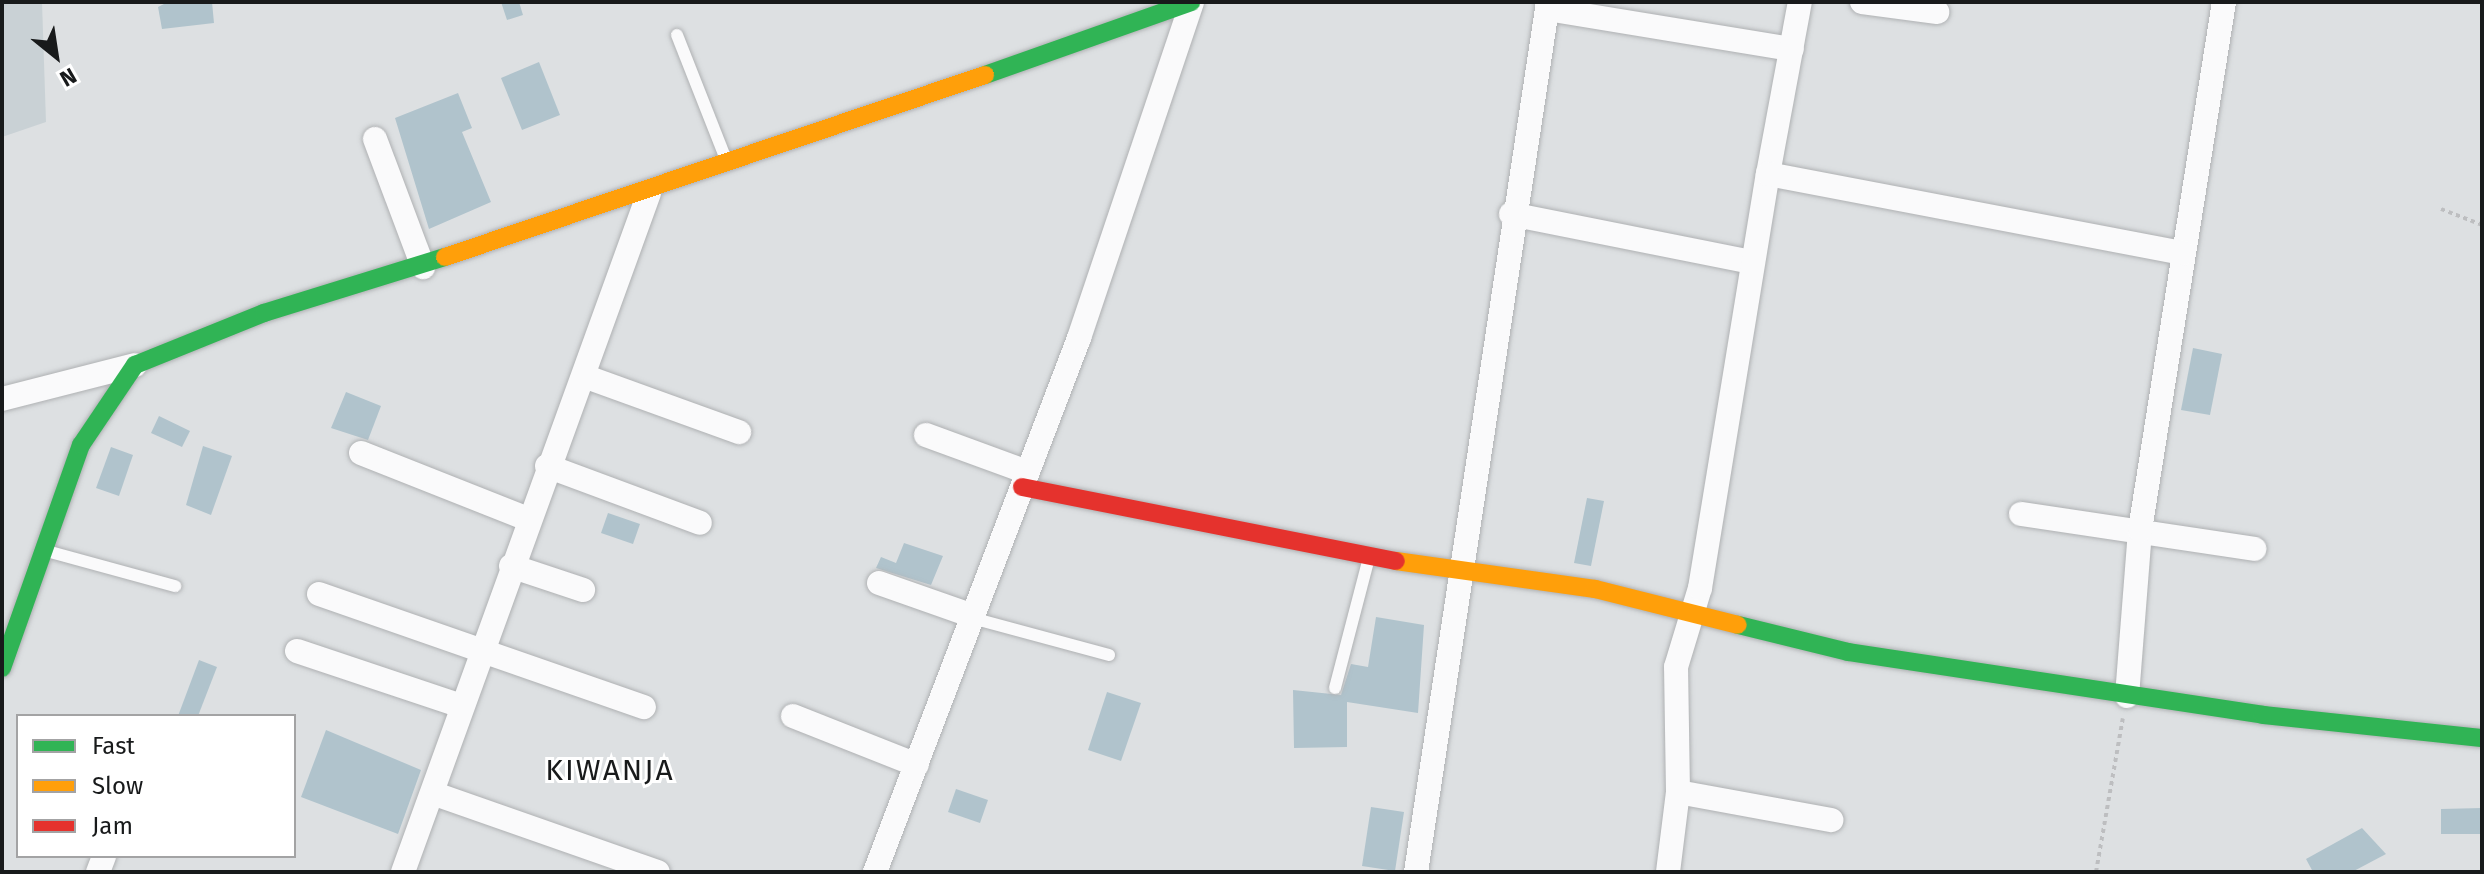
<!DOCTYPE html>
<style>
body{margin:0}
#map{position:relative;width:2484px;height:874px;overflow:hidden;background:#dde0e2;font-family:"Fira Sans",sans-serif}
div>[style]{position:absolute}
.built>*{inset:0;background:#c9d1d5}
.building>*{inset:0;background:#b0c3cc}
.path>*{height:4px;margin-top:-2px;transform-origin:0;background:repeating-linear-gradient(90deg,#bdbec0 0 4px,transparent 0 8px)}
.roads{filter:drop-shadow(0 0 2px #afb1b3) drop-shadow(0 0 2px #afb1b3)}
.lane>*{height:12px;margin:-6px;padding:0 6px;transform-origin:6px;border-radius:6px;background:#fafafb}
.street>*{height:24px;margin:-12px;padding:0 12px;transform-origin:12px;border-radius:12px;background:#fafafb}
.fast>*{height:18px;margin:-9px;padding:0 9px;transform-origin:9px;border-radius:9px;background:#30b455}
.slow>*{height:18px;margin:-9px;padding:0 9px;transform-origin:9px;border-radius:9px;background:#ff9f0a}
.jam>*{height:18px;margin:-9px;padding:0 9px;transform-origin:9px;border-radius:9px;background:#e5322d}
span{translate:-50% -50%;white-space:nowrap;text-align:center;line-height:1.15;-webkit-text-stroke:6px #fff;paint-order:stroke}
.neighbourhood-label{font-size:30px;color:#181a1b;letter-spacing:2px}
.frame{position:absolute;inset:0;border:4px solid #181a1b;pointer-events:none}
.legend{position:absolute;left:16px;top:714px;width:280px;height:144px;box-sizing:border-box;background:#fff;border:2px solid #a3a3a4;margin:0;padding:10px 14px;list-style:none;font-size:24px;color:#181a1b}
.legend li{display:flex;align-items:center;gap:16px;height:40px}
.legend b{width:40px;border:2px solid #a3a3a4}
.north{position:absolute;left:16px;top:16px;width:80px;height:80px;-webkit-text-stroke:6px #fff;paint-order:stroke;rotate:150deg;font-size:22px;font-weight:700;line-height:32px;text-align:center;color:#181a1b}
.north::after{content:'';display:block;margin:auto;width:28px;height:36px;background:#181a1b;clip-path:polygon(50% 0,100% 100%,50% 72%,0 100%)}
</style>
<div id="map">
<div class="built">
<div style="clip-path:polygon(2px 2px,42px 2px,46px 122px,2px 137px)"></div>
</div>
<div class="building">
<div style="clip-path:polygon(168px 2px,212px 2px,214px 23px,162px 29px,158px 7px)"></div>
<div style="clip-path:polygon(501px 2px,519px 2px,523px 15px,507px 20px)"></div>
<div style="clip-path:polygon(539px 62px,560px 115px,522px 130px,501px 78px)"></div>
<div style="clip-path:polygon(458px 93px,472px 128px,462px 132px,491px 202px,429px 229px,395px 118px)"></div>
<div style="clip-path:polygon(2193px 348px,2222px 354px,2210px 415px,2181px 410px)"></div>
<div style="clip-path:polygon(346px 392px,381px 406px,368px 440px,331px 428px)"></div>
<div style="clip-path:polygon(159px 416px,190px 431px,182px 447px,151px 433px)"></div>
<div style="clip-path:polygon(203px 446px,232px 456px,211px 515px,186px 505px)"></div>
<div style="clip-path:polygon(111px 447px,133px 455px,119px 496px,96px 488px)"></div>
<div style="clip-path:polygon(1587px 498px,1604px 501px,1591px 566px,1574px 563px)"></div>
<div style="clip-path:polygon(608px 513px,640px 524px,633px 544px,601px 533px)"></div>
<div style="clip-path:polygon(904px 543px,943px 556px,931px 585px,876px 568px,881px 557px,896px 563px)"></div>
<div style="clip-path:polygon(1376px 617px,1424px 625px,1418px 713px,1347px 702px,1347px 747px,1294px 748px,1293px 690px,1341px 695px,1351px 664px,1368px 667px)"></div>
<div style="clip-path:polygon(199px 660px,217px 667px,198px 716px,178px 716px)"></div>
<div style="clip-path:polygon(1107px 692px,1141px 703px,1121px 761px,1088px 750px)"></div>
<div style="clip-path:polygon(326px 730px,421px 770px,398px 834px,301px 797px)"></div>
<div style="clip-path:polygon(956px 789px,988px 800px,980px 823px,948px 812px)"></div>
<div style="clip-path:polygon(1371px 807px,1404px 812px,1395px 871px,1362px 866px)"></div>
<div style="clip-path:polygon(2482px 808px,2482px 834px,2441px 834px,2441px 809px)"></div>
<div style="clip-path:polygon(2362px 828px,2386px 854px,2352px 872px,2313px 872px,2306px 859px)"></div>
</div>
<div class="path">
<div style="left:2441px;top:209px;width:44px;rotate:21.3deg"></div>
<div style="left:2096px;top:872px;width:156px;rotate:-80.1deg"></div>
</div>
<div class="roads">
<div class="lane">
<div style="left:677px;top:35px;width:136px;rotate:68.5deg"></div>
<div style="left:47px;top:551px;width:133px;rotate:15.3deg"></div>
<div style="left:972px;top:618px;width:142px;rotate:15.1deg"></div>
<div style="left:1335px;top:688px;width:131px;rotate:-75.4deg"></div>
</div>
<div class="street">
<div style="left:1547px;top:2px;width:7px;rotate:90deg"></div>
<div style="left:1547px;top:9px;width:248px;rotate:9.3deg"></div>
<div style="left:1862px;top:2px;width:76px;rotate:7.6deg"></div>
<div style="left:375px;top:139px;width:137px;rotate:69.4deg"></div>
<div style="left:1768px;top:174px;width:175px;rotate:-79.5deg"></div>
<div style="left:1511px;top:214px;width:246px;rotate:11.3deg"></div>
<div style="left:584px;top:376px;width:165px;rotate:19.9deg"></div>
<div style="left:2px;top:399px;width:137px;rotate:-14.3deg"></div>
<div style="left:926px;top:435px;width:108px;rotate:20.1deg"></div>
<div style="left:361px;top:453px;width:180px;rotate:21.6deg"></div>
<div style="left:547px;top:466px;width:163px;rotate:20.4deg"></div>
<div style="left:2021px;top:514px;width:236px;rotate:8.5deg"></div>
<div style="left:511px;top:566px;width:76px;rotate:18.4deg"></div>
<div style="left:879px;top:583px;width:100px;rotate:19.3deg"></div>
<div style="left:319px;top:594px;width:344px;rotate:19.2deg"></div>
<div style="left:297px;top:651px;width:173px;rotate:18.5deg"></div>
<div style="left:2127px;top:696px;width:167px;rotate:-85.5deg"></div>
<div style="left:2140px;top:530px;width:535px;rotate:-80.96deg"></div>
<div style="left:793px;top:716px;width:133px;rotate:21.6deg"></div>
<div style="left:1678px;top:792px;width:156px;rotate:10.4deg"></div>
<div style="left:435px;top:794px;width:236px;rotate:19.3deg"></div>
<div style="left:98px;top:872px;width:17px;rotate:-69deg"></div>
<div style="left:403px;top:872px;width:722px;rotate:-70.08deg"></div>
<div style="left:875px;top:872px;width:572px;rotate:-69.09deg"></div>
<div style="left:1079px;top:338px;width:354px;rotate:-71.4deg"></div>
<div style="left:1416px;top:872px;width:873px;rotate:-81.37deg"></div>
<div style="left:1668px;top:872px;width:81px;rotate:-82.9deg"></div>
<div style="left:1678px;top:792px;width:125px;rotate:-90.9deg"></div>
<div style="left:1676px;top:667px;width:83px;rotate:-73.1deg"></div>
<div style="left:1700px;top:588px;width:420px;rotate:-80.7deg"></div>
<div style="left:1768px;top:174px;width:423px;rotate:10.8deg"></div>
</div>
<div class="fast">
<div style="left:985px;top:75px;width:219px;rotate:-19.5deg"></div>
<div style="left:1738px;top:625px;width:113px;rotate:13.8deg"></div>
<div style="left:1848px;top:652px;width:420px;rotate:8.6deg"></div>
<div style="left:2263px;top:715px;width:220px;rotate:6deg"></div>
<div style="left:2px;top:668px;width:237px;rotate:-70.5deg"></div>
<div style="left:81px;top:445px;width:97px;rotate:-56deg"></div>
<div style="left:135px;top:365px;width:139px;rotate:-22deg"></div>
<div style="left:264px;top:313px;width:189px;rotate:-17.2deg"></div>
</div>
<div class="slow">
<div style="left:445px;top:257px;width:570px;rotate:-18.63deg"></div>
<div style="left:1396px;top:561px;width:201px;rotate:8deg"></div>
<div style="left:1595px;top:589px;width:147px;rotate:14.1deg"></div>
</div>
<div class="jam">
<div style="left:1022px;top:487px;width:381px;rotate:11.2deg"></div>
</div>
</div>
<div class="neighbourhood-label">
<span style="left:610px;top:770px">KIWANJA</span>
</div>
<div class="frame"></div>
<ul class="legend">
<li><b style="height:10px;background:#30b455"></b>Fast</li>
<li><b style="height:10px;background:#ff9f0a"></b>Slow</li>
<li><b style="height:10px;background:#e5322d"></b>Jam</li>
</ul>
<div class="north">N</div>
</div>
